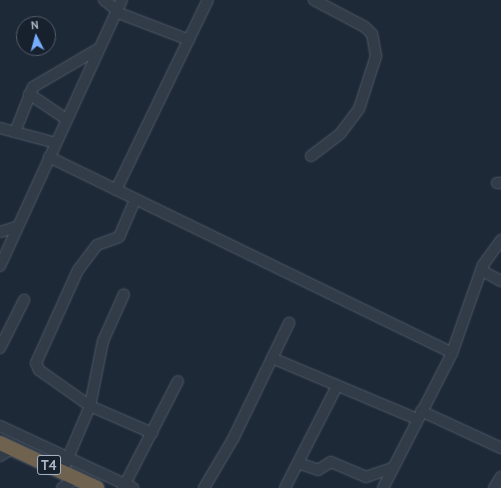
<!DOCTYPE html>
<style>
body{margin:0}
#map{position:relative;width:501px;height:488px;overflow:hidden;background:#1e2938;font-family:Cabin,sans-serif}
div>[style]{position:absolute}
.roads{filter:drop-shadow(0 0 1px #4f5967) drop-shadow(0 0 1px #4f5967)}
.minor>*{height:10px;margin:-5px;padding:0 5px;transform-origin:5px;border-radius:5px;background:#323b48}
.highway>*{height:14px;margin:-7px;padding:0 7px;transform-origin:7px;border-radius:7px;background:#6f624e}
span{translate:-50% -50%;white-space:nowrap;text-align:center;line-height:1.15;-webkit-text-stroke:3px #17202d;paint-order:stroke}
.shield-label span{padding:1px 3px;background:#17202d;border:1px solid;border-radius:3px;-webkit-text-stroke-width:0}
.shield-label{font-size:14px;color:#acb6c6;font-weight:700}
.north{position:absolute;left:16px;top:16px;width:40px;height:40px;box-sizing:border-box;background:#17202d;border:1px solid #535c6a;border-radius:50%;rotate:354deg;font-size:11px;font-weight:700;line-height:16px;text-align:center;color:#acb6c6}
.north::after{content:'';display:block;margin:auto;width:14px;height:18px;background:#77acff;clip-path:polygon(50% 0,100% 100%,50% 72%,0 100%)}
</style>
<div id="map">
<div class="roads">
<div class="minor">
<div style="left:104px;top:0;width:16px;rotate:38deg"></div>
<div style="left:116px;top:12px;width:78px;rotate:21deg"></div>
<div style="left:29px;top:94px;width:45px;rotate:34deg"></div>
<div style="left:0;top:128px;width:58px;rotate:15deg"></div>
<div style="left:15px;top:132px;width:48px;rotate:-68.2deg"></div>
<div style="left:33px;top:87px;width:75px;rotate:-30.3deg"></div>
<div style="left:311px;top:156px;width:36px;rotate:-37deg"></div>
<div style="left:340px;top:134px;width:31px;rotate:-53deg"></div>
<div style="left:359px;top:109px;width:56px;rotate:-72.2deg"></div>
<div style="left:376px;top:56px;width:22px;rotate:-100deg"></div>
<div style="left:372px;top:34px;width:10px;rotate:-135deg"></div>
<div style="left:365px;top:27px;width:58px;rotate:-152.1deg"></div>
<div style="left:49px;top:157px;width:448px;rotate:25.9deg"></div>
<div style="left:497px;top:183px;width:4px"></div>
<div style="left:116px;top:190px;width:211px;rotate:-64.2deg"></div>
<div style="left:135px;top:200px;width:40px;rotate:113.4deg"></div>
<div style="left:119px;top:237px;width:23px;rotate:160deg"></div>
<div style="left:97px;top:245px;width:31px;rotate:127deg"></div>
<div style="left:78px;top:270px;width:102px;rotate:114.3deg"></div>
<div style="left:36px;top:363px;width:8px;rotate:67deg"></div>
<div style="left:39px;top:370px;width:62px;rotate:35.2deg"></div>
<div style="left:90px;top:406px;width:68px;rotate:23.5deg"></div>
<div style="left:0;top:232px;width:17px;rotate:-17deg"></div>
<div style="left:0;top:266px;width:293px;rotate:-65.4deg"></div>
<div style="left:481px;top:270px;width:23px;rotate:29deg"></div>
<div style="left:0;top:348px;width:54px;rotate:-63.4deg"></div>
<div style="left:272px;top:358px;width:157px;rotate:22.8deg"></div>
<div style="left:421px;top:411px;width:88px;rotate:24.8deg"></div>
<div style="left:0;top:426px;width:147px;rotate:25deg"></div>
<div style="left:0;top:456px;width:15px;rotate:-32deg"></div>
<div style="left:298px;top:463px;width:21px;rotate:19deg"></div>
<div style="left:318px;top:470px;width:15px;rotate:-32deg"></div>
<div style="left:331px;top:462px;width:38px;rotate:23deg"></div>
<div style="left:366px;top:477px;width:28px;rotate:-19deg"></div>
<div style="left:62px;top:472px;width:72px;rotate:-67deg"></div>
<div style="left:90px;top:406px;width:66px;rotate:-78.7deg"></div>
<div style="left:103px;top:341px;width:51px;rotate:-65.9deg"></div>
<div style="left:62px;top:488px;width:18px;rotate:-34deg"></div>
<div style="left:123px;top:488px;width:120px;rotate:-62.8deg"></div>
<div style="left:204px;top:488px;width:59px;rotate:-59.5deg"></div>
<div style="left:234px;top:437px;width:127px;rotate:-64.2deg"></div>
<div style="left:285px;top:488px;width:112px;rotate:-63deg"></div>
<div style="left:383px;top:488px;width:152px;rotate:-62.9deg"></div>
<div style="left:452px;top:353px;width:93px;rotate:-70.6deg"></div>
<div style="left:483px;top:265px;width:31px;rotate:-54deg"></div>
<div style="left:494px;top:488px;width:13px;rotate:-58deg"></div>
</div>
<div class="highway">
<div style="left:0;top:443px;width:107px;rotate:24.9deg"></div>
</div>
</div>
<div class="shield-label">
<span style="left:49px;top:465px">T4</span>
</div>
<div class="north">N</div>
</div>
